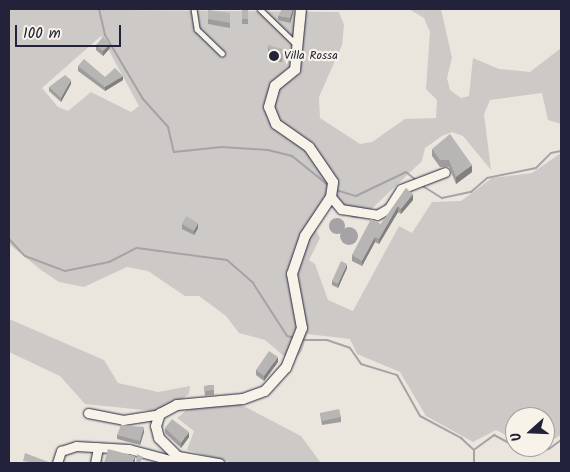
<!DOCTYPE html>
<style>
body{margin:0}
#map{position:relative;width:570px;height:472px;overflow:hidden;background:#eae6de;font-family:Kalam,sans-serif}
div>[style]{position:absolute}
.green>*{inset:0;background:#cdc9c6}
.water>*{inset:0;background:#a6a3a6}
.round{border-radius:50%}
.stream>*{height:2px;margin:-1px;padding:0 1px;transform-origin:1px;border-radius:1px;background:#a6a3a6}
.roads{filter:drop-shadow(0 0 1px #22223b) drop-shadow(0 0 1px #22223b)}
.service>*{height:4.5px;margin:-2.25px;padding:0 2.25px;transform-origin:2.25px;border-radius:2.25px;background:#f7f3e8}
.minor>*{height:9px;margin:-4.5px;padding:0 4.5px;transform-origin:4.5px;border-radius:4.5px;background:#f7f3e8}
.tertiary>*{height:10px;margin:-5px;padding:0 5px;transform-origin:5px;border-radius:5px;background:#f7f3e8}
.wall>*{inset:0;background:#9e9d9c}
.shaded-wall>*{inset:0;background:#817f7f}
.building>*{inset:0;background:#b8b6b5}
.dots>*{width:14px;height:14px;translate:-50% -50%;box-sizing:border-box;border:2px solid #f7f3e8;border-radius:50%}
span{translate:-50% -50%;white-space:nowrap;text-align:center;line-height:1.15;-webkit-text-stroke:4.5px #f7f3e8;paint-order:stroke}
.poi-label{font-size:12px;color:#22223b}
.left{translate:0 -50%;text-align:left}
.frame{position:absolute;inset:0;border:10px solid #22223b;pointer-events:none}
.north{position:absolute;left:505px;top:407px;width:50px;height:50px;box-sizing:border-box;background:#f7f3e8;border:1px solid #a29fa3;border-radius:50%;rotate:250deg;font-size:14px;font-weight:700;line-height:20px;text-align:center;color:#22223b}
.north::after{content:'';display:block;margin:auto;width:18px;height:22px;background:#22223b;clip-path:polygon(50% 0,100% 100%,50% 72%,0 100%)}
.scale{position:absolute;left:15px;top:25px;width:106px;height:22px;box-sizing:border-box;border:2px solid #22223b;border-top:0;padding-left:6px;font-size:15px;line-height:18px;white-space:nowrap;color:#22223b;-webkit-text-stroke:4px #f7f3e8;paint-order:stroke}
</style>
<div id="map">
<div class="green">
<div style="clip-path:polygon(evenodd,9px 9px,339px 12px,344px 25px,342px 45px,319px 97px,320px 118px,360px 144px,372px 142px,405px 119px,436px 118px,437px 100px,426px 89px,430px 32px,424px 18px,409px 9px,441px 9px,452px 58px,447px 78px,450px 90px,461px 98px,469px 96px,473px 58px,499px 69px,530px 72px,561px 48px,561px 124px,548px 120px,542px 93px,490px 100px,484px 114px,491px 170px,463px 136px,452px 132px,442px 136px,425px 148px,422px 161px,362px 218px,353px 218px,329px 206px,314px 226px,320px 238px,309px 260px,315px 264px,328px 300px,353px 311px,399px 226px,412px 233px,432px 202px,461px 201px,492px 178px,532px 173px,561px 153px,561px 435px,545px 444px,545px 417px,515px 417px,515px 440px,496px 430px,473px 442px,426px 416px,400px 372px,357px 354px,350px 339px,307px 334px,302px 351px,292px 363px,265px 340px,239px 333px,226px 316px,199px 296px,185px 296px,148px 271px,127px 267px,84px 287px,59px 282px,41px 270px,9px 244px,9px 9px,101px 36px,139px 106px,131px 112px,91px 92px,68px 111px,58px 107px,42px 88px,101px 36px)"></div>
<div style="clip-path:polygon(9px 319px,104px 360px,118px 383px,158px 392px,190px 386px,189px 394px,163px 412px,85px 404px,60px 376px,9px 352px)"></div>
<div style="clip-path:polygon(232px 400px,301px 436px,321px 463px,233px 463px,187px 450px,194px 431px,177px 418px,187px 410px)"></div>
</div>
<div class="water">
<div class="round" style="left:329px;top:218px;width:16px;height:16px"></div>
<div class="round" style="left:340px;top:227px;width:18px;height:18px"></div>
</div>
<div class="stream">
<div style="left:99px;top:9px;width:27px;rotate:77deg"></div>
<div style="left:105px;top:35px;width:74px;rotate:59.3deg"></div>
<div style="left:143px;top:99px;width:38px;rotate:48deg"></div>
<div style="left:168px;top:127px;width:26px;rotate:77deg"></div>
<div style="left:174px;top:152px;width:48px;rotate:-5.9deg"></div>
<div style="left:222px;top:147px;width:46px;rotate:3.7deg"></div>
<div style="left:268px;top:150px;width:25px;rotate:14deg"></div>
<div style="left:292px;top:156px;width:46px;rotate:38.9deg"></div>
<div style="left:421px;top:185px;width:25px;rotate:32deg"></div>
<div style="left:442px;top:198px;width:30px;rotate:-12deg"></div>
<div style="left:471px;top:192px;width:21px;rotate:-41deg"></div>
<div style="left:487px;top:178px;width:50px;rotate:-11.5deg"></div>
<div style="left:536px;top:168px;width:21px;rotate:-45deg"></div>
<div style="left:551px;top:153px;width:10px;rotate:-11deg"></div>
<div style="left:336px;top:190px;width:21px;rotate:17deg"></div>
<div style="left:356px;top:196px;width:55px;rotate:-25.6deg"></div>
<div style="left:406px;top:172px;width:13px;rotate:39deg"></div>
<div style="left:9px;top:239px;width:23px;rotate:47deg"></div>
<div style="left:25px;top:256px;width:43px;rotate:20.6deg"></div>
<div style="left:65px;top:271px;width:45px;rotate:-11.6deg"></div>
<div style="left:109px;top:262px;width:31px;rotate:-27deg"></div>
<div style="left:137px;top:248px;width:91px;rotate:7.6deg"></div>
<div style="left:227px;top:260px;width:35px;rotate:41deg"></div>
<div style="left:253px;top:283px;width:63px;rotate:57.3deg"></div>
<div style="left:287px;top:336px;width:8px;rotate:14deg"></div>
<div style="left:302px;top:340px;width:25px"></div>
<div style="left:327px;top:340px;width:24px;rotate:19deg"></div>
<div style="left:350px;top:348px;width:19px;rotate:55deg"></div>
<div style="left:361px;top:364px;width:38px;rotate:17deg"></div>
<div style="left:397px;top:375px;width:47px;rotate:60.7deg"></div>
<div style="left:420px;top:416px;width:47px;rotate:28.2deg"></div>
<div style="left:461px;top:438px;width:18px;rotate:43deg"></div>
<div style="left:474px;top:450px;width:13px;rotate:90deg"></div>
<div style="left:517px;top:447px;width:11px;rotate:27deg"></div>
<div style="left:527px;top:452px;width:22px;rotate:-8deg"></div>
<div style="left:549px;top:449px;width:15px;rotate:-37deg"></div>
<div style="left:475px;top:449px;width:24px;rotate:-36deg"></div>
<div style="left:494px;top:435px;width:24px;rotate:28deg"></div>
</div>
<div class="roads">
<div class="service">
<div style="left:194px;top:9px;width:20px;rotate:81deg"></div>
<div style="left:197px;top:29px;width:35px;rotate:44deg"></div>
<div style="left:260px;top:9px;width:50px;rotate:44.2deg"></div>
</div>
<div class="minor">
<div style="left:331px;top:197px;width:16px;rotate:50deg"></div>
<div style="left:341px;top:209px;width:36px;rotate:9deg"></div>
<div style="left:377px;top:215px;width:14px;rotate:-30deg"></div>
<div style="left:389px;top:208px;width:22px;rotate:-58deg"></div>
<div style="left:401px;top:189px;width:47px;rotate:-21.1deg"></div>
<div style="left:88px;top:413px;width:36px;rotate:11deg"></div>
<div style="left:123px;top:420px;width:37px;rotate:-9deg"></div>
<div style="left:57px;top:463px;width:13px;rotate:-72deg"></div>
<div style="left:61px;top:451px;width:16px;rotate:-18deg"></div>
<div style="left:76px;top:446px;width:53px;rotate:3.2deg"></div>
<div style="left:129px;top:449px;width:42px;rotate:15deg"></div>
<div style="left:170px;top:460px;width:9px;rotate:-27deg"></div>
<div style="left:178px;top:456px;width:42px;rotate:9.7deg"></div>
<div style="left:95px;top:463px;width:16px;rotate:-79deg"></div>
</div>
<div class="tertiary">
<div style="left:184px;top:463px;width:35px;rotate:-135deg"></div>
<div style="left:159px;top:438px;width:12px;rotate:-104deg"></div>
<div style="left:156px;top:426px;width:13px;rotate:-72deg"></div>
<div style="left:160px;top:414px;width:19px;rotate:-28deg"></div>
<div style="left:177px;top:405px;width:66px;rotate:-5.2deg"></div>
<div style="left:243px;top:399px;width:23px;rotate:-20deg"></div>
<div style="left:265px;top:391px;width:31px;rotate:-48deg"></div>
<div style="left:286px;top:368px;width:43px;rotate:-68.2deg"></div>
<div style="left:302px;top:328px;width:55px;rotate:-100.5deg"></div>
<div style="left:292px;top:274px;width:40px;rotate:-71.1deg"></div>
<div style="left:305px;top:236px;width:47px;rotate:-56.3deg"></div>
<div style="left:331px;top:197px;width:15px;rotate:-82deg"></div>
<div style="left:333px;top:182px;width:42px;rotate:-124.4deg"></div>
<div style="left:309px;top:147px;width:40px;rotate:-145.1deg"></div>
<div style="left:276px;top:124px;width:18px;rotate:-112deg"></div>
<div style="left:269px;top:107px;width:22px;rotate:-74deg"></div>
<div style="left:275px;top:86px;width:26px;rotate:-39deg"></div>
<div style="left:295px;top:70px;width:61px;rotate:-84.4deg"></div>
</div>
</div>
<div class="wall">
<div style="clip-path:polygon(242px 9px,248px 9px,248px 24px,242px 24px)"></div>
<div style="clip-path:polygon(294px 9px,290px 23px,278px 20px,278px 16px)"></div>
<div style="clip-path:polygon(230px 13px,230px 28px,208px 24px,208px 19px)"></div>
<div style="clip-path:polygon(96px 45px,110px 48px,103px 56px,96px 50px)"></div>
<div style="clip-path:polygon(268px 45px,283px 54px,282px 62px,271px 62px,268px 50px)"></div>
<div style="clip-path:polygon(78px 66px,105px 77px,123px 80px,105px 91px,78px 71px)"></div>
<div style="clip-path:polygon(71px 84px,61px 102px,49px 91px,49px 87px)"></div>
<div style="clip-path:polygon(432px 149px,472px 172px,456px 184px,449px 167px,440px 167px,432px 156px)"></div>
<div style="clip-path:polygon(406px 188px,413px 200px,401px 214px,398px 212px,379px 244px,375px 242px,362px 266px,352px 261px,352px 255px,381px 224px)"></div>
<div style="clip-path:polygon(182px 224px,198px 228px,194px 235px,182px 229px)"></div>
<div style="clip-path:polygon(347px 268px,338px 288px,332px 285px,332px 281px)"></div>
<div style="clip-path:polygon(278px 362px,264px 381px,256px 375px,256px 370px)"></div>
<div style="clip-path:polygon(214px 385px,214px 395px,205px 396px,204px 386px)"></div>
<div style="clip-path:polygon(320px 413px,341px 417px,341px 422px,322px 425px)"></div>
<div style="clip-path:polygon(165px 428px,189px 437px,181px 448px,165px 433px)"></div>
<div style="clip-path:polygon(144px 432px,140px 445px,117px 439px,117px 435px)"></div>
</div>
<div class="shaded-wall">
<div style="clip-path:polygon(293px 9px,294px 9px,294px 10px,290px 23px,290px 18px)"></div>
<div style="clip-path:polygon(110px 44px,110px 48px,103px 56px,103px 51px)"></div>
<div style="clip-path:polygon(123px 76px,123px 80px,105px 91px,105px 87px)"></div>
<div style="clip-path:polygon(71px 80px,71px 84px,61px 102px,61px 98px)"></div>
<div style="clip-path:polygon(472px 165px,472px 172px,456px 184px,456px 177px)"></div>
<div style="clip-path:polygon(413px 194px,413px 200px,401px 214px,401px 209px)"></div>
<div style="clip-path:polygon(398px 206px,398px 212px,379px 244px,379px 239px)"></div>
<div style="clip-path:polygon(198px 223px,198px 228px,194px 235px,194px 231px)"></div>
<div style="clip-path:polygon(375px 237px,375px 242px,362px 266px,362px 261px)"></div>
<div style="clip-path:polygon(347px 264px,347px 268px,338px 288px,338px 284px)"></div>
<div style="clip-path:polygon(278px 357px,278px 362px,264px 381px,264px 376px)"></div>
<div style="clip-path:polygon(144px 427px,144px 432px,140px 445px,140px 441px)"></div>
<div style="clip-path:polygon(189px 432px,189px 437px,181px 448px,181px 443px)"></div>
<div style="clip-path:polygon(135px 456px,135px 461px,134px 463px,132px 463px)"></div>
</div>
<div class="building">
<div style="clip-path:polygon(242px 9px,248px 9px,248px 19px,242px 19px)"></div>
<div style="clip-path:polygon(282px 9px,293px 9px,290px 18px,278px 16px)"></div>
<div style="clip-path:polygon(208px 10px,230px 13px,230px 23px,208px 19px)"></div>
<div style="clip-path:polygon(103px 37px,110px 44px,103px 51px,96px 45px)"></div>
<div style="clip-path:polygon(268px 45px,283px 49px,282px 58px,271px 57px)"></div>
<div style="clip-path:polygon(84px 59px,105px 77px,115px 68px,123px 76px,105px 87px,78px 66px)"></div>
<div style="clip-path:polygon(65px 75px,71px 80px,61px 98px,49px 87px)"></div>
<div style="clip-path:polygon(450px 134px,472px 165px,456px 177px,449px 160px,440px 160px,432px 149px)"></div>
<div style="clip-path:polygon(406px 188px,413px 194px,401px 209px,398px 206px,379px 239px,375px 237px,362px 261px,352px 255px,371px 219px,381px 224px)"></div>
<div style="clip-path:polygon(186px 216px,198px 223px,194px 231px,182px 224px)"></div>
<div style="clip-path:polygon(341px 261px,347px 264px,338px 284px,332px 281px)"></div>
<div style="clip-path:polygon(269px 351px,278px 357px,264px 376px,256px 370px)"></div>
<div style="clip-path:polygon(214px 385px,214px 390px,205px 391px,204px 386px)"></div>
<div style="clip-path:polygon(339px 409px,341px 417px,322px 421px,320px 413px)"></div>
<div style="clip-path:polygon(172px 419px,189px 432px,181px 443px,165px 428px)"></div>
<div style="clip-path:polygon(121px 425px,144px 427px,140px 441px,117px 435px)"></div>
<div style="clip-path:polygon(108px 449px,135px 456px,132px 463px,104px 463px)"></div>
<div style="clip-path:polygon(25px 453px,51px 463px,35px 463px,23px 461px)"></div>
<div style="clip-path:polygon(137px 454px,143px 457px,140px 463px,136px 463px)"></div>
</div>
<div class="dots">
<div style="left:274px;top:56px;background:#22223b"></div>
</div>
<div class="poi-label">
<span class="left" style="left:284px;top:56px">Villa Rossa</span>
</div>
<div class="frame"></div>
<div class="north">U</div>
<div class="scale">100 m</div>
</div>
